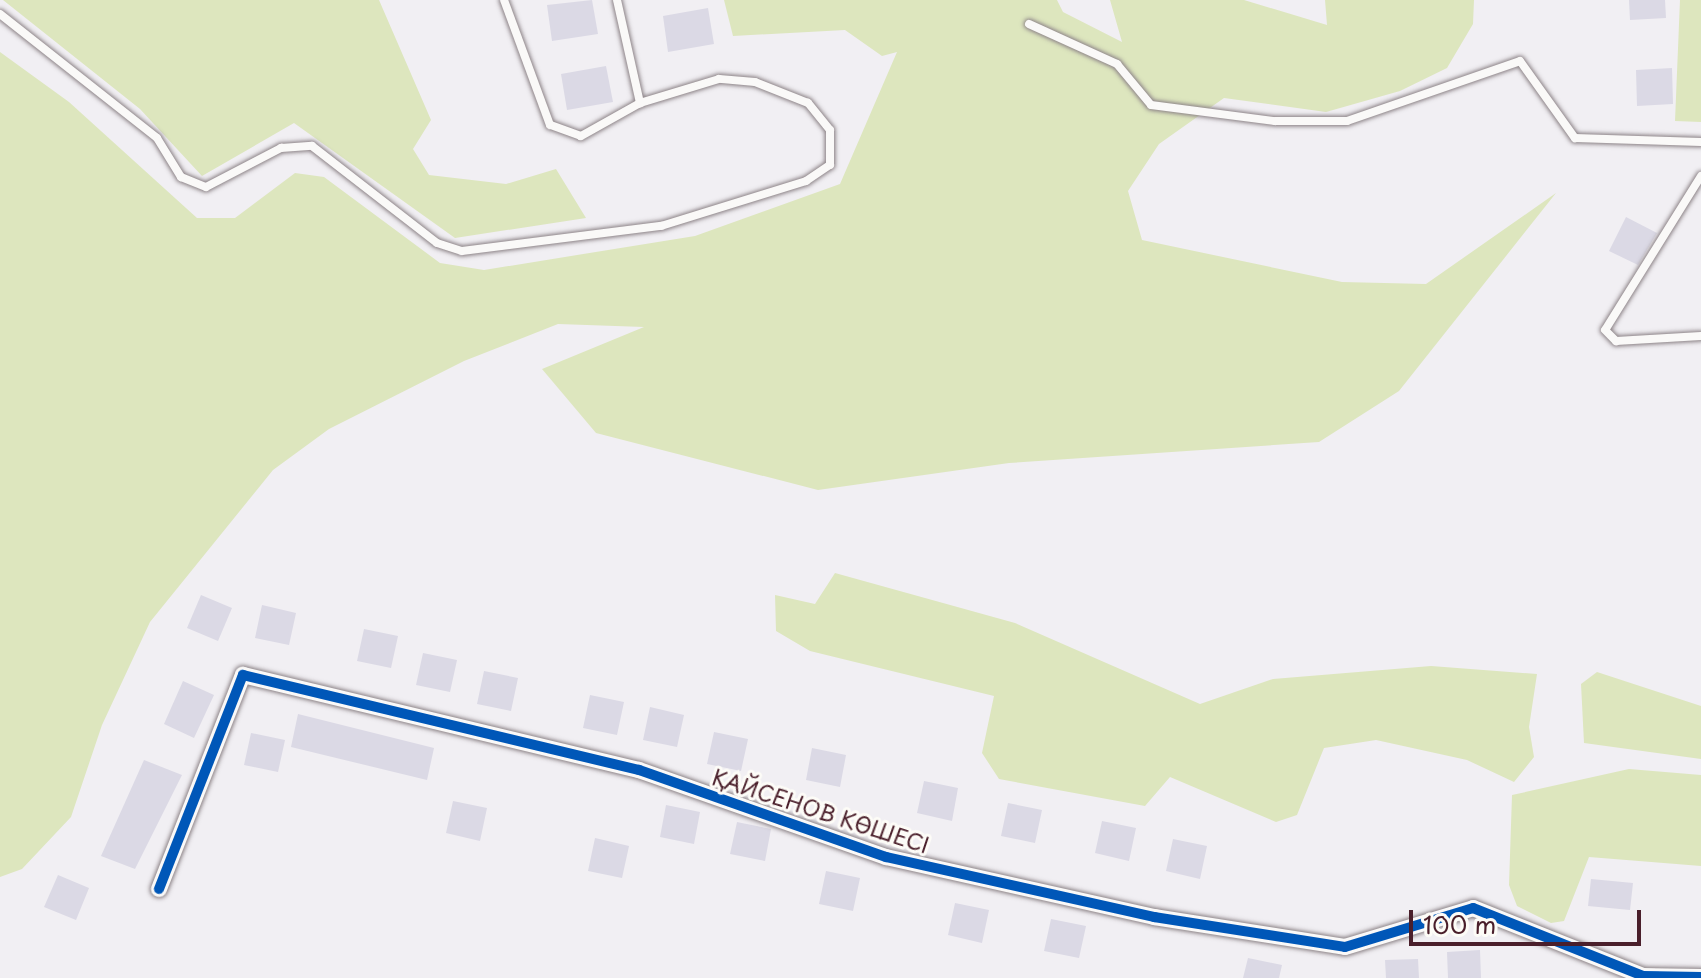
<!DOCTYPE html>
<meta charset="utf-8">
<style>
body{margin:0}
#map{position:relative;width:1701px;height:978px;overflow:hidden;background:#f1eff3;font-family:"Playpen Sans",sans-serif}
div>[style]{position:absolute}
.green>*{inset:0;background:#dde6be}
.building>*{inset:0;background:#dbd9e5}
.roads{filter:drop-shadow(0 0 2px #8d8488) drop-shadow(0 0 2px #8d8488)}
.lane>*{height:8px;margin:-4px;padding:0 4px;transform-origin:4px;border-radius:4px;background:#faf9f8}
.street>*{height:16px;margin:-8px;padding:0 8px;transform-origin:8px;border-radius:8px;background:#faf9f8}
.cycleway>*{height:10px;margin:-5px;padding:0 5px;transform-origin:5px;border-radius:5px;background:#0057b8}
span{translate:-50% -50%;white-space:nowrap;text-align:center;line-height:1.15;-webkit-text-stroke:6px #fdfcf7;paint-order:stroke}
.street-label{font-size:22px;color:#4a1f2b}
.scale{position:absolute;left:1409px;top:910px;width:232px;height:36px;box-sizing:border-box;border:4px solid #4a1f2b;border-top:0;padding-left:10px;font-size:24px;line-height:28px;white-space:nowrap;color:#4a1f2b;-webkit-text-stroke:6px #fdfcf7;paint-order:stroke}
</style>
<div id="map">
<div class="green">
<div style="clip-path:polygon(3px 0,379px 0,431px 120px,413px 149px,429px 175px,506px 184px,556px 169px,586px 218px,455px 238px,294px 123px,202px 176px,140px 109px)"></div>
<div style="clip-path:polygon(724px 0,1057px 0,1063px 12px,1122px 42px,1110px 0,1244px 0,1327px 25px,1325px 0,1474px 0,1473px 24px,1447px 68px,1400px 91px,1326px 112px,1224px 98px,1159px 144px,1128px 191px,1142px 240px,1342px 282px,1426px 284px,1556px 193px,1399px 391px,1319px 442px,1009px 463px,818px 490px,596px 433px,542px 369px,644px 327px,558px 324px,464px 361px,329px 429px,273px 470px,150px 622px,102px 725px,71px 817px,22px 869px,0 877px,0 52px,69px 102px,197px 218px,235px 218px,295px 173px,324px 177px,440px 263px,484px 270px,695px 236px,840px 184px,897px 52px,882px 56px,845px 30px,733px 36px)"></div>
<div style="clip-path:polygon(1680px 0,1701px 0,1701px 122px,1675px 121px)"></div>
<div style="clip-path:polygon(835px 573px,1015px 623px,1200px 704px,1273px 679px,1431px 666px,1537px 674px,1529px 727px,1534px 757px,1514px 782px,1467px 760px,1376px 740px,1324px 748px,1297px 815px,1276px 822px,1170px 777px,1145px 806px,999px 779px,982px 753px,994px 696px,810px 651px,776px 631px,775px 595px,815px 604px)"></div>
<div style="clip-path:polygon(1597px 672px,1701px 706px,1701px 759px,1584px 743px,1581px 684px)"></div>
<div style="clip-path:polygon(1629px 769px,1701px 775px,1701px 866px,1589px 857px,1564px 921px,1551px 923px,1517px 906px,1509px 885px,1512px 795px)"></div>
</div>
<div class="building">
<div style="clip-path:polygon(592px 0,598px 34px,552px 41px,547px 5px)"></div>
<div style="clip-path:polygon(1629px 0,1665px 0,1666px 18px,1630px 20px)"></div>
<div style="clip-path:polygon(708px 8px,714px 44px,668px 52px,663px 16px)"></div>
<div style="clip-path:polygon(606px 66px,613px 102px,567px 110px,561px 74px)"></div>
<div style="clip-path:polygon(1672px 68px,1673px 104px,1637px 106px,1636px 70px)"></div>
<div style="clip-path:polygon(1626px 217px,1657px 233px,1638px 265px,1609px 251px)"></div>
<div style="clip-path:polygon(201px 595px,232px 608px,218px 641px,187px 628px)"></div>
<div style="clip-path:polygon(262px 605px,296px 613px,289px 645px,255px 638px)"></div>
<div style="clip-path:polygon(364px 629px,398px 636px,391px 668px,357px 661px)"></div>
<div style="clip-path:polygon(423px 653px,457px 660px,450px 692px,416px 685px)"></div>
<div style="clip-path:polygon(484px 671px,518px 678px,511px 711px,477px 704px)"></div>
<div style="clip-path:polygon(183px 681px,214px 695px,194px 738px,164px 724px)"></div>
<div style="clip-path:polygon(590px 695px,624px 702px,617px 735px,583px 728px)"></div>
<div style="clip-path:polygon(650px 707px,684px 715px,677px 747px,643px 740px)"></div>
<div style="clip-path:polygon(298px 714px,434px 748px,427px 780px,291px 747px)"></div>
<div style="clip-path:polygon(714px 732px,748px 739px,741px 771px,707px 764px)"></div>
<div style="clip-path:polygon(251px 733px,285px 740px,278px 772px,244px 765px)"></div>
<div style="clip-path:polygon(812px 748px,846px 755px,840px 787px,806px 780px)"></div>
<div style="clip-path:polygon(144px 760px,182px 775px,135px 869px,101px 856px)"></div>
<div style="clip-path:polygon(924px 781px,958px 788px,952px 821px,917px 813px)"></div>
<div style="clip-path:polygon(453px 801px,487px 808px,480px 841px,446px 833px)"></div>
<div style="clip-path:polygon(1008px 803px,1042px 810px,1035px 843px,1001px 836px)"></div>
<div style="clip-path:polygon(666px 805px,700px 812px,694px 844px,660px 837px)"></div>
<div style="clip-path:polygon(1102px 821px,1136px 828px,1129px 861px,1095px 853px)"></div>
<div style="clip-path:polygon(737px 822px,771px 829px,765px 861px,730px 854px)"></div>
<div style="clip-path:polygon(595px 838px,629px 846px,622px 878px,588px 871px)"></div>
<div style="clip-path:polygon(1173px 839px,1207px 846px,1200px 879px,1166px 871px)"></div>
<div style="clip-path:polygon(826px 871px,860px 878px,853px 911px,819px 904px)"></div>
<div style="clip-path:polygon(58px 875px,89px 888px,76px 920px,44px 907px)"></div>
<div style="clip-path:polygon(1591px 879px,1633px 883px,1630px 910px,1588px 906px)"></div>
<div style="clip-path:polygon(955px 903px,989px 910px,982px 943px,948px 935px)"></div>
<div style="clip-path:polygon(1051px 919px,1086px 926px,1079px 958px,1044px 951px)"></div>
<div style="clip-path:polygon(1480px 950px,1481px 978px,1448px 978px,1447px 952px)"></div>
<div style="clip-path:polygon(1248px 958px,1282px 965px,1279px 978px,1243px 978px)"></div>
<div style="clip-path:polygon(1418px 959px,1419px 978px,1386px 978px,1385px 960px)"></div>
</div>
<div class="roads">
<div class="lane">
<div style="left:617px;top:0;width:106px;rotate:77.4deg"></div>
<div style="left:0;top:14px;width:200px;rotate:38.3deg"></div>
<div style="left:157px;top:138px;width:46px;rotate:58.4deg"></div>
<div style="left:181px;top:177px;width:27px;rotate:22deg"></div>
<div style="left:206px;top:187px;width:85px;rotate:-27.5deg"></div>
<div style="left:281px;top:148px;width:31px;rotate:-4deg"></div>
<div style="left:312px;top:146px;width:158px;rotate:37.8deg"></div>
<div style="left:437px;top:243px;width:26px;rotate:18deg"></div>
<div style="left:462px;top:251px;width:201px;rotate:-7.2deg"></div>
<div style="left:661px;top:226px;width:152px;rotate:-17.2deg"></div>
<div style="left:806px;top:181px;width:29px;rotate:-34deg"></div>
<div style="left:830px;top:165px;width:35px;rotate:-90deg"></div>
<div style="left:830px;top:130px;width:35px;rotate:-129deg"></div>
<div style="left:808px;top:103px;width:57px;rotate:-158.4deg"></div>
<div style="left:755px;top:82px;width:36px;rotate:-175deg"></div>
<div style="left:719px;top:79px;width:83px;rotate:163.1deg"></div>
<div style="left:640px;top:103px;width:68px;rotate:150.8deg"></div>
<div style="left:581px;top:136px;width:33px;rotate:-160deg"></div>
<div style="left:550px;top:125px;width:133px;rotate:-110.2deg"></div>
<div style="left:1029px;top:24px;width:97px;rotate:24.4deg"></div>
<div style="left:1117px;top:64px;width:53px;rotate:50.3deg"></div>
<div style="left:1151px;top:105px;width:125px;rotate:7.4deg"></div>
<div style="left:1275px;top:121px;width:72px"></div>
<div style="left:1347px;top:121px;width:183px;rotate:-19.1deg"></div>
<div style="left:1520px;top:61px;width:95px;rotate:54.5deg"></div>
<div style="left:1575px;top:138px;width:126px;rotate:1.8deg"></div>
<div style="left:1701px;top:176px;width:181px;rotate:121.9deg"></div>
<div style="left:1605px;top:330px;width:16px;rotate:45deg"></div>
<div style="left:1616px;top:341px;width:85px;rotate:-3.4deg"></div>
</div>
<div class="street">
<div style="left:159px;top:889px;width:230px;rotate:-68.6deg"></div>
<div style="left:243px;top:675px;width:407px;rotate:13.5deg"></div>
<div style="left:639px;top:770px;width:262px;rotate:19.4deg"></div>
<div style="left:886px;top:857px;width:275px;rotate:12.6deg"></div>
<div style="left:1154px;top:917px;width:193px;rotate:8.9deg"></div>
<div style="left:1345px;top:947px;width:134px;rotate:-16.9deg"></div>
<div style="left:1473px;top:908px;width:183px;rotate:21.8deg"></div>
<div style="left:1643px;top:976px;width:58px;rotate:1deg"></div>
</div>
</div>
<div class="cycleway">
<div style="left:159px;top:889px;width:230px;rotate:-68.6deg"></div>
<div style="left:243px;top:675px;width:407px;rotate:13.5deg"></div>
<div style="left:639px;top:770px;width:262px;rotate:19.4deg"></div>
<div style="left:886px;top:857px;width:275px;rotate:12.6deg"></div>
<div style="left:1154px;top:917px;width:193px;rotate:8.9deg"></div>
<div style="left:1345px;top:947px;width:134px;rotate:-16.9deg"></div>
<div style="left:1473px;top:908px;width:183px;rotate:21.8deg"></div>
<div style="left:1643px;top:976px;width:58px;rotate:1deg"></div>
</div>
<div class="street-label">
<span style="left:821px;top:810px;rotate:18deg">ҚАЙСЕНОВ КӨШЕСІ</span>
</div>
<div class="scale">100 m</div>
</div>
